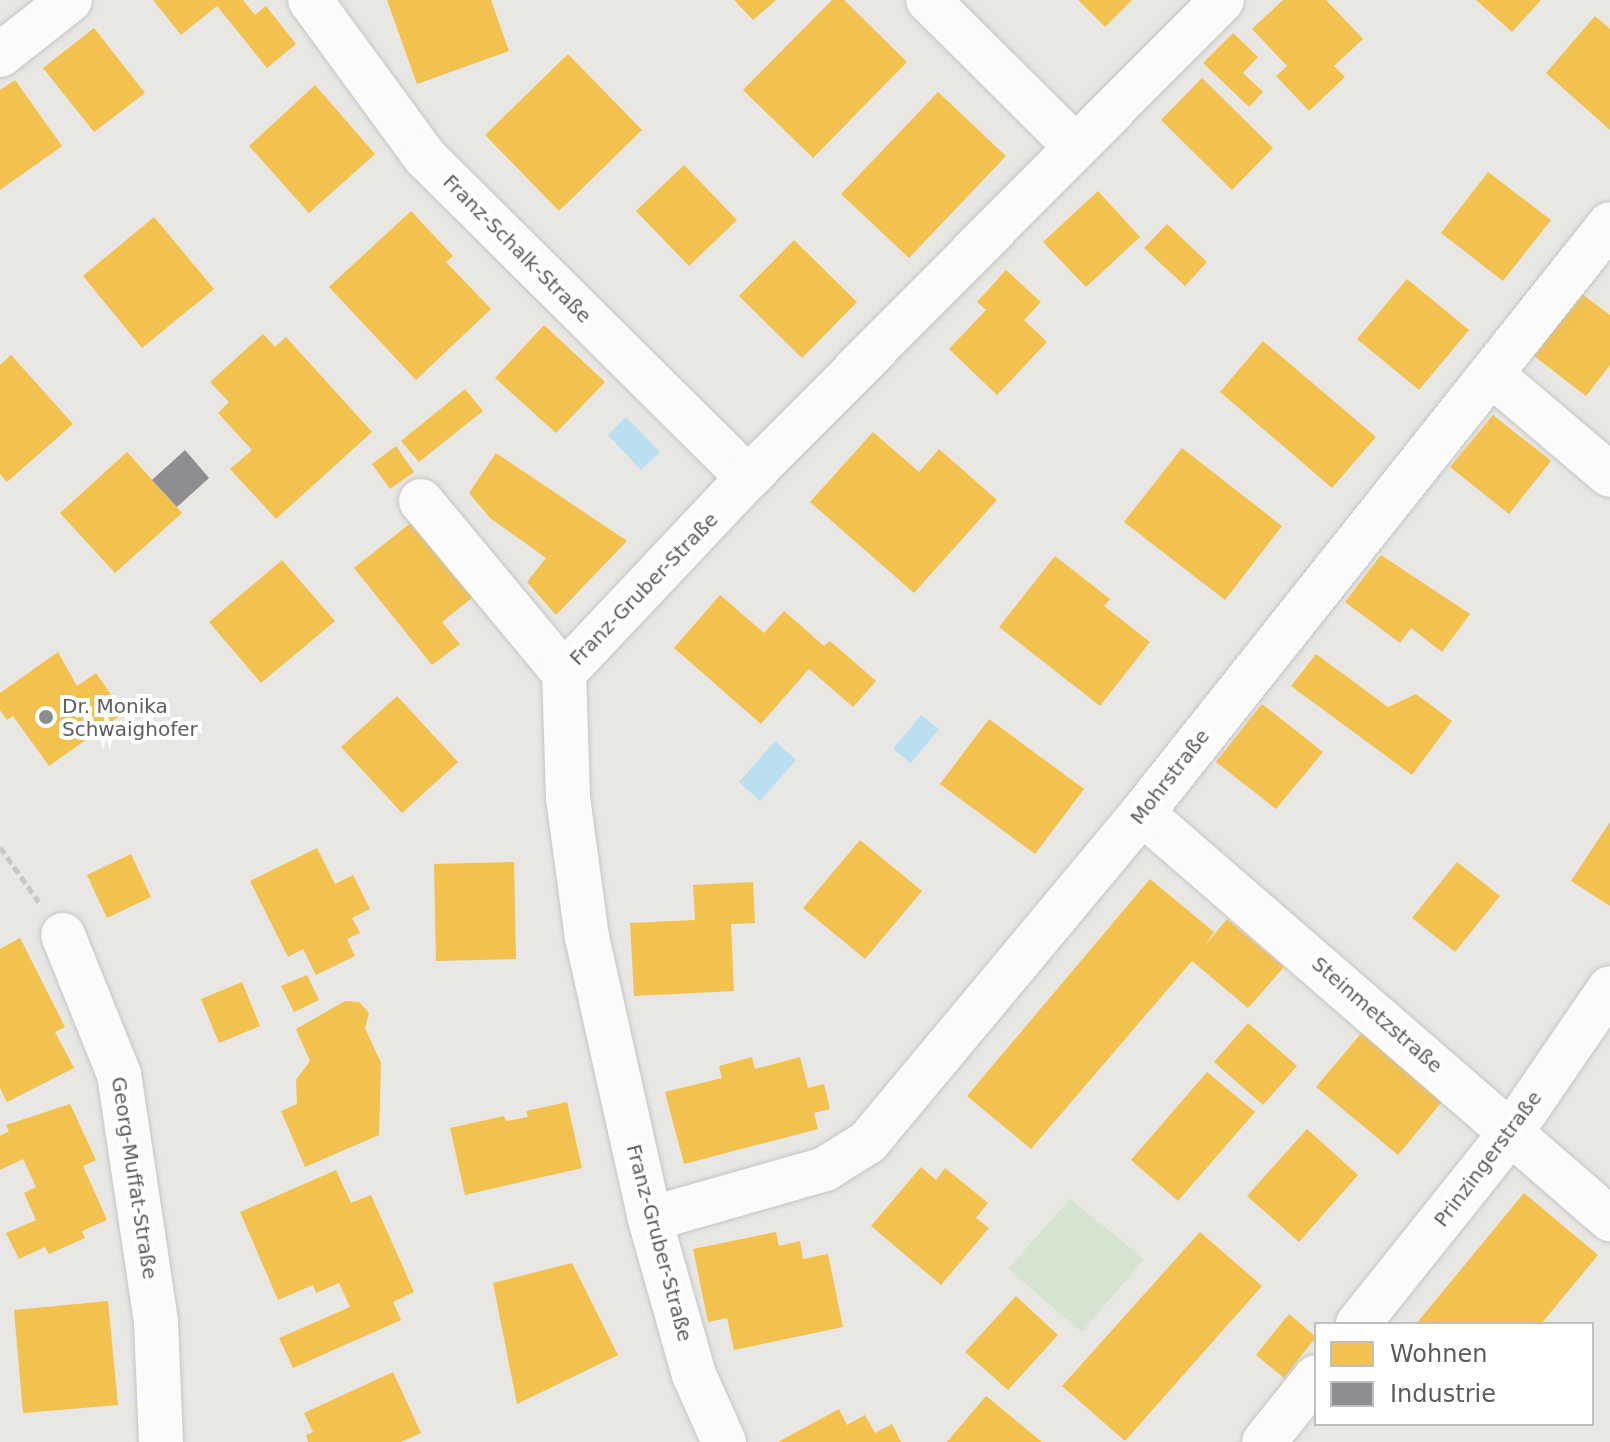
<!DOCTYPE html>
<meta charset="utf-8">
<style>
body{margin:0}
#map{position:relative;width:1610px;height:1442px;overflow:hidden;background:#e9e7e3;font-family:"DejaVu Sans",sans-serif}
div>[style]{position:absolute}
.green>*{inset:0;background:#d4e4cf}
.water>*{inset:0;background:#b9dff1}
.homes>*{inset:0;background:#f2c14e}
.industry>*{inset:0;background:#8d8d92}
.path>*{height:5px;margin-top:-2.5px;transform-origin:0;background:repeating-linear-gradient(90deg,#c5cac7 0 8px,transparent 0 12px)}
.roads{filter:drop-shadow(0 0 2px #c5c5c4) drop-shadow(0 0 2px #c5c5c4)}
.minor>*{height:44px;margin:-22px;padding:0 22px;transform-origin:22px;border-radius:22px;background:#fcfbfb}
.dots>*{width:22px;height:22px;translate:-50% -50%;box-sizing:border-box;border:4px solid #fff;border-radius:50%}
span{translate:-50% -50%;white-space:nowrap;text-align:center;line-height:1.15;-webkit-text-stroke:8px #fff;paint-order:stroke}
.street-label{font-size:20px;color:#5a5e61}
.poi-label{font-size:20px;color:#5a5e61}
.left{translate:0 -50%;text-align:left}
.legend{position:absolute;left:1314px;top:1322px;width:280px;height:104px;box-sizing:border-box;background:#fff;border:2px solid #bdbfc0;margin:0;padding:10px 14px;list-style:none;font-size:24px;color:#5a5e61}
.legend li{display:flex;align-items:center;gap:16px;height:40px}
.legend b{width:40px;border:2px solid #bdbfc0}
</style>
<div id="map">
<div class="green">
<div style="clip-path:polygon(1070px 1199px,1144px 1259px,1082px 1332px,1008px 1269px)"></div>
</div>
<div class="water">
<div style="clip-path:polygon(626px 417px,660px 452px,641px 470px,608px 435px)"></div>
<div style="clip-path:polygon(921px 715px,939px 729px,911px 763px,893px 749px)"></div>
<div style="clip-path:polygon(775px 741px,796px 760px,760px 801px,739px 782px)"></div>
</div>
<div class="homes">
<div style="clip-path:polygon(153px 0,243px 0,255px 15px,266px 6px,296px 44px,267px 68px,217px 6px,181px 35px)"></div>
<div style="clip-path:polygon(387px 0,491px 0,509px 51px,417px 84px)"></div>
<div style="clip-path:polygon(734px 0,776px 0,753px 20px)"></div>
<div style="clip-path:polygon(832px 0,844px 0,907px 62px,813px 158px,743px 90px)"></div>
<div style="clip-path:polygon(1078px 0,1132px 0,1105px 27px)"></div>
<div style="clip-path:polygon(1283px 0,1326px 0,1363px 39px,1334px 66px,1345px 77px,1309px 111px,1276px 76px,1287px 66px,1252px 29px)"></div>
<div style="clip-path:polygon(1476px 0,1541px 0,1512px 32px)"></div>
<div style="clip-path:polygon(1595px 16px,1610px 29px,1610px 130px,1546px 73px)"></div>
<div style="clip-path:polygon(94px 28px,145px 93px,94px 132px,43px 68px)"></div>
<div style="clip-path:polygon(1233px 33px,1258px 57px,1243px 73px,1263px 92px,1249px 107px,1203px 63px)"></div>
<div style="clip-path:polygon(568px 54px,642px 130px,559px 211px,485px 135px)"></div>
<div style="clip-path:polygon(1202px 78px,1273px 148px,1232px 190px,1161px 120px)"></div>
<div style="clip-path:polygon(15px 80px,62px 146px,0 190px,0 90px)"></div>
<div style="clip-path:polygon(315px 85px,375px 154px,309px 213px,249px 146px)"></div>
<div style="clip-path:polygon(938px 92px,1006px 156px,909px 258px,841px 194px)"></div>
<div style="clip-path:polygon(684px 165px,737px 220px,689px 266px,636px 211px)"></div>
<div style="clip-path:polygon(1488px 172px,1551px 220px,1503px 281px,1441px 233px)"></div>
<div style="clip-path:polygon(1098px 191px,1140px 237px,1086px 287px,1043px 242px)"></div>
<div style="clip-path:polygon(411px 211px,453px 256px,446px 262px,491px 309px,416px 380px,329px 287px)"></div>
<div style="clip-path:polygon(154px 217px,214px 289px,142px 348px,83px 276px)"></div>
<div style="clip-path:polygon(1167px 224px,1207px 262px,1185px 286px,1144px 248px)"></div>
<div style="clip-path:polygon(794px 240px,857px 302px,802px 358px,739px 296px)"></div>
<div style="clip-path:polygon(1006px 270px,1041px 302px,1024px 320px,1047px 342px,997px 395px,949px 349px,986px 310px,977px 302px)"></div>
<div style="clip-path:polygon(1407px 279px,1469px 330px,1419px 390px,1357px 339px)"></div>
<div style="clip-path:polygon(1582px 294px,1610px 315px,1610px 365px,1586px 396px,1534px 356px)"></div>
<div style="clip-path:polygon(544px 325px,605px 382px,556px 433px,495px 378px)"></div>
<div style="clip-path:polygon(263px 334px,275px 347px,286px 337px,372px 432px,276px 519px,230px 469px,252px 450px,218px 413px,229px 402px,210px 382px)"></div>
<div style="clip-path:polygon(1263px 341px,1376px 437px,1332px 488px,1220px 392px)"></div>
<div style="clip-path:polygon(11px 355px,73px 424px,7px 482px,0 474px,0 365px)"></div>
<div style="clip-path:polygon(465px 389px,483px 411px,419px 462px,401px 441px)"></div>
<div style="clip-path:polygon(1493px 415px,1551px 461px,1509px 514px,1450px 467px)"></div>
<div style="clip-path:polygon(873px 432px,919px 472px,939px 449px,997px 500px,914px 593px,810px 502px)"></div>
<div style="clip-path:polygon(396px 446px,414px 472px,390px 489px,372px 464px)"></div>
<div style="clip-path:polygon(1182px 448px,1282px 526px,1225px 600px,1124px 522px)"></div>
<div style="clip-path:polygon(127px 452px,182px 513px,115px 573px,60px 513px)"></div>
<div style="clip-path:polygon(496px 453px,627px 541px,556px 615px,527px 582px,546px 558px,490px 518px,469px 493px)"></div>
<div style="clip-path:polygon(417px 518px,478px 593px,442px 622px,460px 644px,432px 665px,354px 568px)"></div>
<div style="clip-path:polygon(1381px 555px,1470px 614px,1442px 652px,1411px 628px,1400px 643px,1345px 602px)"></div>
<div style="clip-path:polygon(1055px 556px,1110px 599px,1104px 606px,1150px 642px,1100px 706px,999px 627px)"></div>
<div style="clip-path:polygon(282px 560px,335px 621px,261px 683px,209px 622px)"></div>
<div style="clip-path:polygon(720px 595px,764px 633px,784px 611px,824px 646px,830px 641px,876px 681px,853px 707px,809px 669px,761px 724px,674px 648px)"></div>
<div style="clip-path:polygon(58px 652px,77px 686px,96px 673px,124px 713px,49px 766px,13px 716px,7px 720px,0 710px,0 693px)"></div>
<div style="clip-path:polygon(1316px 654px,1388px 707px,1416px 694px,1452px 721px,1412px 775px,1291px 686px)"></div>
<div style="clip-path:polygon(397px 696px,458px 762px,402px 813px,341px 747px)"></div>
<div style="clip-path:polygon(1262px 704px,1323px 752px,1276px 809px,1216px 762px)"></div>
<div style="clip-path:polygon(989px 719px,1084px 789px,1035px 854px,940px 784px)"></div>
<div style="clip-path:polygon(1610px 822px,1610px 906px,1571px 881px)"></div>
<div style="clip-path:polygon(860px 840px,922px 891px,865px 959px,803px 908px)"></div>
<div style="clip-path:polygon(317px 848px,335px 884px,353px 875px,370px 909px,352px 918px,360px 933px,347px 939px,355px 956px,316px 975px,303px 949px,288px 957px,250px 881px)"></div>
<div style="clip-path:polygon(131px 854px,151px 897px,107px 918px,87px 875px)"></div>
<div style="clip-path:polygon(514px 862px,516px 959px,436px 961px,434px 864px)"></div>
<div style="clip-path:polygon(1457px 862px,1500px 896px,1455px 952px,1412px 918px)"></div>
<div style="clip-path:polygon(1150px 879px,1214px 932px,1203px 948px,1227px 919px,1284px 967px,1248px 1008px,1192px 961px,1031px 1149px,967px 1096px)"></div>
<div style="clip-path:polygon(753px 882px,755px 923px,731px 924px,734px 991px,634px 996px,630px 923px,695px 920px,693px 885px)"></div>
<div style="clip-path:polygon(20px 938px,65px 1027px,55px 1032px,74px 1068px,7px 1102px,0 1088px,0 949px)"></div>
<div style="clip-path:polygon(307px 975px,319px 1000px,294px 1012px,281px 986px)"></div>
<div style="clip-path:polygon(242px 982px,260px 1026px,219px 1043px,201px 999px)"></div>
<div style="clip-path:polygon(345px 1001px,359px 1002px,369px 1013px,365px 1028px,381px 1063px,379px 1135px,305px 1167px,281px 1111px,297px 1104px,296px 1080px,310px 1061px,296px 1029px)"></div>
<div style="clip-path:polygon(1248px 1023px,1297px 1066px,1263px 1105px,1214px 1062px)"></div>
<div style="clip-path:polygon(1364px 1030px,1445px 1098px,1398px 1155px,1316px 1087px)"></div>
<div style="clip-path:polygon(752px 1057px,755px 1069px,800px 1057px,808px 1088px,824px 1084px,830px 1109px,814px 1113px,818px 1129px,684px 1164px,665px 1092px,722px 1078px,719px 1066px)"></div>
<div style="clip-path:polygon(1207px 1072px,1255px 1112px,1178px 1201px,1131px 1160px)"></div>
<div style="clip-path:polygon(567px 1102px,582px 1168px,465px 1195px,450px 1128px,504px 1116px,506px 1121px,528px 1117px,526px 1111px)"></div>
<div style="clip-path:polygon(70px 1104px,96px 1160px,83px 1166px,107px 1220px,82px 1231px,85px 1238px,49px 1254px,45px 1247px,19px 1259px,6px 1233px,36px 1220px,24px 1193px,36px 1187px,23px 1159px,0 1170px,0 1136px,9px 1131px,6px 1125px)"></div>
<div style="clip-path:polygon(1307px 1129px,1358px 1175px,1299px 1242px,1247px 1196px)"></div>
<div style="clip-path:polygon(921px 1167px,936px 1180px,945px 1168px,988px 1203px,976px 1218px,989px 1228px,941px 1285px,871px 1226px)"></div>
<div style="clip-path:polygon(336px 1170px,351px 1203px,371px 1195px,414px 1292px,393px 1302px,401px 1320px,293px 1368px,279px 1338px,350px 1307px,339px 1283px,316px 1293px,313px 1285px,278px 1300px,240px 1212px)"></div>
<div style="clip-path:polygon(1524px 1193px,1598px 1255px,1541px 1324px,1416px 1324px)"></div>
<div style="clip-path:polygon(776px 1232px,779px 1246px,800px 1241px,803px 1259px,828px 1254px,843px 1327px,734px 1350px,727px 1318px,708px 1322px,693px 1249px)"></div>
<div style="clip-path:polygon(1200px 1232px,1262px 1286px,1125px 1441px,1062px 1386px)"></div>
<div style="clip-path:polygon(572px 1263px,618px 1355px,517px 1404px,493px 1283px)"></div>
<div style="clip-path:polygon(1016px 1296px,1058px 1335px,1008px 1390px,965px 1352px)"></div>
<div style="clip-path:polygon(108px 1301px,118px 1405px,23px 1413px,14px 1310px)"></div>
<div style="clip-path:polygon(1289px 1314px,1316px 1337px,1284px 1378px,1256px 1355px)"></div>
<div style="clip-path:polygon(393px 1372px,421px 1433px,401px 1442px,308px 1442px,306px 1435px,313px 1432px,304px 1413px)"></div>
<div style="clip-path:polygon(986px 1396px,1042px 1442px,947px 1442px)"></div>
<div style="clip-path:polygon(839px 1409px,847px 1425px,865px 1415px,875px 1433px,892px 1424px,901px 1442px,778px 1442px)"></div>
</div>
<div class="industry">
<div style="clip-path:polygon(185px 450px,209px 478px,177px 507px,152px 480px)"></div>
</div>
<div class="path">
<div style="left:0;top:847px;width:67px;rotate:54.7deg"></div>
</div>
<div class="roads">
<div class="minor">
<div style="left:310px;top:0;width:195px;rotate:53.8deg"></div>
<div style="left:425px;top:157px;width:455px;rotate:44.8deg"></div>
<div style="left:928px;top:0;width:207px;rotate:44.8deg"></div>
<div style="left:0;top:55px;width:89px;rotate:-38.2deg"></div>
<div style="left:1491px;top:374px;width:156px;rotate:40.3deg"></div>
<div style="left:421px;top:501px;width:224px;rotate:50.3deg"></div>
<div style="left:1142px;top:813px;width:620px;rotate:40.94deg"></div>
<div style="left:63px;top:935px;width:150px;rotate:68.1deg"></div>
<div style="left:119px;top:1074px;width:251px;rotate:81.5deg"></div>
<div style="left:156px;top:1322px;width:120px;rotate:87.6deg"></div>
<div style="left:650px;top:1219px;width:182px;rotate:-15.9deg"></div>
<div style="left:825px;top:1169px;width:51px;rotate:-32.1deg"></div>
<div style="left:868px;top:1142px;width:428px;rotate:-50.2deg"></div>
<div style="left:1142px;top:813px;width:752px;rotate:-51.53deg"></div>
<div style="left:1358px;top:1324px;width:247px;rotate:-51.4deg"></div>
<div style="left:1512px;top:1131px;width:173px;rotate:-55.6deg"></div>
<div style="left:724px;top:1442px;width:73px;rotate:-114.1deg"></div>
<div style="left:694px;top:1375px;width:162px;rotate:-105.8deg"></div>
<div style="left:650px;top:1219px;width:288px;rotate:-102.6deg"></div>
<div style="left:587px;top:938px;width:141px;rotate:-97.7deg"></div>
<div style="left:568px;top:798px;width:125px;rotate:-91.8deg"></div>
<div style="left:564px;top:673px;width:268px;rotate:-46.7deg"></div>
<div style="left:748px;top:478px;width:673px;rotate:-45.24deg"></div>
<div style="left:1264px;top:1442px;width:83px;rotate:-51.3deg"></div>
</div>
</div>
<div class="dots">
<div style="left:46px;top:717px;background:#8c8e8e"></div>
</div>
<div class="street-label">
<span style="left:517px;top:249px;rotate:45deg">Franz-Schalk-Straße</span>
<span style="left:644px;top:589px;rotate:-46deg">Franz-Gruber-Straße</span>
<span style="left:1170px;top:777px;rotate:-52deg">Mohrstraße</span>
<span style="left:1377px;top:1015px;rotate:41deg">Steinmetzstraße</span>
<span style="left:1488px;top:1159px;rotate:-53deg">Prinzingerstraße</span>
<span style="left:134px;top:1178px;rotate:81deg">Georg-Muffat-Straße</span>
<span style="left:659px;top:1243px;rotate:75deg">Franz-Gruber-Straße</span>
</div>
<div class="poi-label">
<span class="left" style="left:62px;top:718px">Dr. Monika<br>Schwaighofer</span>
</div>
<ul class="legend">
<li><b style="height:22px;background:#f2c14e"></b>Wohnen</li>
<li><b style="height:22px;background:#8d8d92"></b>Industrie</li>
</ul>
</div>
